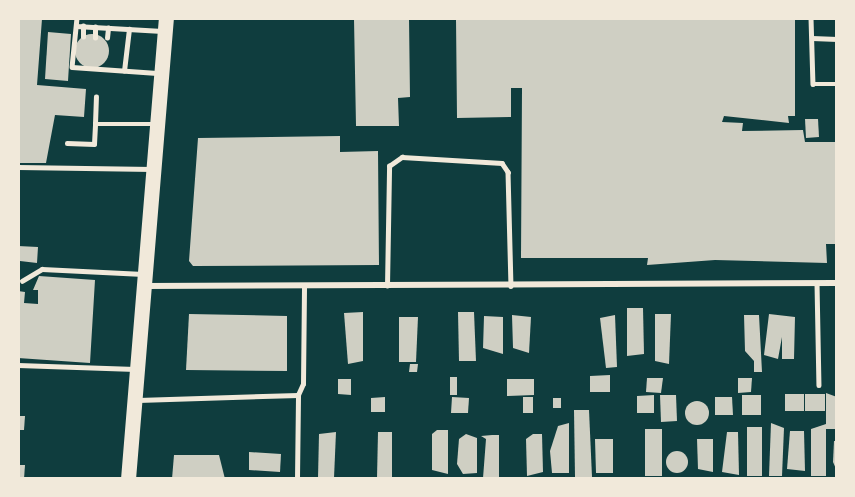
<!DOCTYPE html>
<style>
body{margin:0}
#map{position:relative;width:855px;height:497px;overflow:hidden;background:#0f3d3e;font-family:Karla,sans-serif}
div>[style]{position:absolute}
.building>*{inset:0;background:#cfcfc3}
.round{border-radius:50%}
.service>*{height:4.5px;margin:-2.25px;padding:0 2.25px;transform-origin:2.25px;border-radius:2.25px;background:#f1e9da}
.minor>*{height:6px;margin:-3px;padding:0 3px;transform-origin:3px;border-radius:3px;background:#f1e9da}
.primary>*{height:15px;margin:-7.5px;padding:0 7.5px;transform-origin:7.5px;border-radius:7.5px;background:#f1e9da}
span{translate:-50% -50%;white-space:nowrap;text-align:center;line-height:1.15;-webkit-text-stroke:4.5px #f1e9da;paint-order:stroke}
.frame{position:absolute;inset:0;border:20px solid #f1e9da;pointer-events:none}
</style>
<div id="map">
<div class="building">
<div style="clip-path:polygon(395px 18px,409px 18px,410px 97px,398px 98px,399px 126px,356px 126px,354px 19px)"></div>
<div style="clip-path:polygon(795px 18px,795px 116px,788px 116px,789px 123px,724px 116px,722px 122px,743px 123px,742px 131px,803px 130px,805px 142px,837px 142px,837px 244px,826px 244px,827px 263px,715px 260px,647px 265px,648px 258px,521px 258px,522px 88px,511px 88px,511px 117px,457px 118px,456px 19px)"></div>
<div style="clip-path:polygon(42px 19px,37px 85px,86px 89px,84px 117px,55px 115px,46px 163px,18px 163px,18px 20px)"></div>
<div style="clip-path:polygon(48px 32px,71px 34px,68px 81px,45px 79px)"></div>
<div class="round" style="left:75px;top:34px;width:34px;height:34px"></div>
<div style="clip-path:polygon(805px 119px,818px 119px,819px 137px,806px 138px)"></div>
<div style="clip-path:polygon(340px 136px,340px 152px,378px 151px,379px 265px,193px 266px,189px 261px,198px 138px)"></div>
<div style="clip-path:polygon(18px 246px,38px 247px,37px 263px,20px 261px,18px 270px)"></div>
<div style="clip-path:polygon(39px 276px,95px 280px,90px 363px,18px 358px,18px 291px,25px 292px,24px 303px,38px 304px,38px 290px,33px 290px)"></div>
<div style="clip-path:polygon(627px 308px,643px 308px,644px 354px,627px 356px)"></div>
<div style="clip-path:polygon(363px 312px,363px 361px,348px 364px,344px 313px)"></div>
<div style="clip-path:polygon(458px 312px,474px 312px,476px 361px,459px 361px)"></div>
<div style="clip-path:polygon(189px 314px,287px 316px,287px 371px,186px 370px)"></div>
<div style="clip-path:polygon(655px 314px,671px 314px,669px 364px,655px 361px)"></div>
<div style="clip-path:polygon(769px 314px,795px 317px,794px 359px,782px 359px,782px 337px,778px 359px,764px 355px)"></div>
<div style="clip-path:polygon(512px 315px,531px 317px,529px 353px,513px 348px)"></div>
<div style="clip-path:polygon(615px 315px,617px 367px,606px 368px,600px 318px)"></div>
<div style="clip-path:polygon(744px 315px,759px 315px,762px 372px,754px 372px,754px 361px,745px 351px)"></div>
<div style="clip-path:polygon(484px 316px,503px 317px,503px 354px,483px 348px)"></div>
<div style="clip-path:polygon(399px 317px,418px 317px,416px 362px,399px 362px)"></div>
<div style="clip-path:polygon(410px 364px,418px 364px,417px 372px,409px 372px)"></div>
<div style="clip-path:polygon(610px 375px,610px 392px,590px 392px,590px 376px)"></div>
<div style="clip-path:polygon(450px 377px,457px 377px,457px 395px,450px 395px)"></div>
<div style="clip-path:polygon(647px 378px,663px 378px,661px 393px,646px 392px)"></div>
<div style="clip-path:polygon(738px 378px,752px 378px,751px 392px,738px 393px)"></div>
<div style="clip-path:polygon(338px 379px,351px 379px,351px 395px,338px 394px)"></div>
<div style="clip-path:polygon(507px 379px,534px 379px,534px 395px,507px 396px)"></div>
<div style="clip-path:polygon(826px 393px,837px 397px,837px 429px,826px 429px,826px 476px,811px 476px,811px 429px,826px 424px)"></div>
<div style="clip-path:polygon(785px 394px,804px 394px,804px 411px,785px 411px)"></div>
<div style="clip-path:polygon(805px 394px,825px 394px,825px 411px,805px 411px)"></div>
<div style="clip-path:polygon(654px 395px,654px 413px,637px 413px,637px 396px)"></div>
<div style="clip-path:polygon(660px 395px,676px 395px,677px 421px,661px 422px)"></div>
<div style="clip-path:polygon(742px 395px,761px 395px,761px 415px,742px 415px)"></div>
<div style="clip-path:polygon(385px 397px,385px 412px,371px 412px,371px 398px)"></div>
<div style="clip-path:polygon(452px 397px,469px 398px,468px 413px,451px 413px)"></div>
<div style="clip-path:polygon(523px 397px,533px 397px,533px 413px,523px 413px)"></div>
<div style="clip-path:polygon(715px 397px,732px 397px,733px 415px,715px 415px)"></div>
<div style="clip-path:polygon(553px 398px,561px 398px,561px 408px,553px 408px)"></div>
<div class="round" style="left:685px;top:401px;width:24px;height:24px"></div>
<div style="clip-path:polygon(574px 410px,589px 410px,592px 477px,575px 477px)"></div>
<div style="clip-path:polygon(18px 416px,25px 416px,24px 430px,18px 430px)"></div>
<div style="clip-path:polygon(569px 423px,569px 473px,552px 473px,550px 451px,558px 426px)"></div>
<div style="clip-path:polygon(771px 423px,784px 428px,782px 476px,769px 476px)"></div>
<div style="clip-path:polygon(747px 427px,762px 427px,762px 476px,747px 476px)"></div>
<div style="clip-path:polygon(645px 429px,662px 429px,662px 476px,645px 476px)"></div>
<div style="clip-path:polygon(437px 430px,448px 430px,448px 474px,432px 470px,432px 434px)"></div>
<div style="clip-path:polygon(790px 431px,804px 431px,805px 471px,787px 469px)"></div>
<div style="clip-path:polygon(336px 432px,334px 478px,318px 478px,319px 434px)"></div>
<div style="clip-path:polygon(378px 432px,392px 432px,392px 478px,377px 478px)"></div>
<div style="clip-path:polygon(727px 432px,738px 432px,739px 475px,722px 472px)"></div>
<div style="clip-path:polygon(466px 434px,477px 438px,477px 473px,463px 474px,457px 464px,459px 439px)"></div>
<div style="clip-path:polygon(533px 434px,542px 434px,543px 472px,527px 476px,526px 439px)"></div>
<div style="clip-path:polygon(492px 435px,499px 435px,499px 478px,483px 478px,486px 439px,481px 436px)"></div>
<div style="clip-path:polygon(595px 439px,613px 439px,613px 473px,596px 473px)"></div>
<div style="clip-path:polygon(697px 439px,713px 439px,713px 472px,698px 469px)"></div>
<div style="clip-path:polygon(834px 441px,837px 441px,837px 471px,833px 462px)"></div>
<div class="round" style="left:666px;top:451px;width:22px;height:22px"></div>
<div style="clip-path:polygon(249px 452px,281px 454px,280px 472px,249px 470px)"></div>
<div style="clip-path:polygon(174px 455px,219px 455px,225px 479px,172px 479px)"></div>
<div style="clip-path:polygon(18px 465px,25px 465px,24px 479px,18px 479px)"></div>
</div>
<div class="service">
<div style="left:77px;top:18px;width:49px;rotate:95.8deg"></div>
<div style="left:72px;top:67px;width:85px;rotate:4deg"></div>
<div style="left:811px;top:18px;width:66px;rotate:88.3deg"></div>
<div style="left:813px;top:84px;width:24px"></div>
<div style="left:76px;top:26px;width:86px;rotate:3.3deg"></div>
<div style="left:83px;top:37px;width:11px;rotate:-90deg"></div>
<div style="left:95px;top:38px;width:11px;rotate:-90deg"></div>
<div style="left:107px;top:38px;width:10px;rotate:-84deg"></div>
<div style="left:812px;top:38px;width:25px;rotate:2deg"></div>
<div style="left:124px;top:71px;width:42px;rotate:-83.2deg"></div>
<div style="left:95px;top:124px;width:27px;rotate:-88deg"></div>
<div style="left:67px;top:143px;width:27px;rotate:2deg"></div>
<div style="left:94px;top:144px;width:20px;rotate:-87deg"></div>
<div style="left:95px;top:124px;width:60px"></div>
<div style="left:18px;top:167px;width:134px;rotate:0.9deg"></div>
<div style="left:22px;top:281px;width:23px;rotate:-31deg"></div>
<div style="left:42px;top:269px;width:101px;rotate:2.8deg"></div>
<div style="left:817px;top:283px;width:102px;rotate:88.9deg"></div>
<div style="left:387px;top:286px;width:120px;rotate:-89deg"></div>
<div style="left:389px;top:166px;width:16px;rotate:-35deg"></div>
<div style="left:402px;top:157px;width:100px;rotate:3.4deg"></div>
<div style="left:502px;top:163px;width:11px;rotate:56deg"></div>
<div style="left:508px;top:172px;width:114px;rotate:88.5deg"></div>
<div style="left:18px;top:365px;width:117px;rotate:2deg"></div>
<div style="left:138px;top:400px;width:160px;rotate:-1.8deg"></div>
<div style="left:298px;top:395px;width:12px;rotate:-66deg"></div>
<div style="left:303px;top:384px;width:98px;rotate:-89.4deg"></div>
<div style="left:297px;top:479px;width:84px;rotate:-89.3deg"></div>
</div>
<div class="minor">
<div style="left:145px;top:286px;width:692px;rotate:-0.25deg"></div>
</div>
<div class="primary">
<div style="left:128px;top:479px;width:463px;rotate:-85.3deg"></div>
</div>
<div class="frame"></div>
</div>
